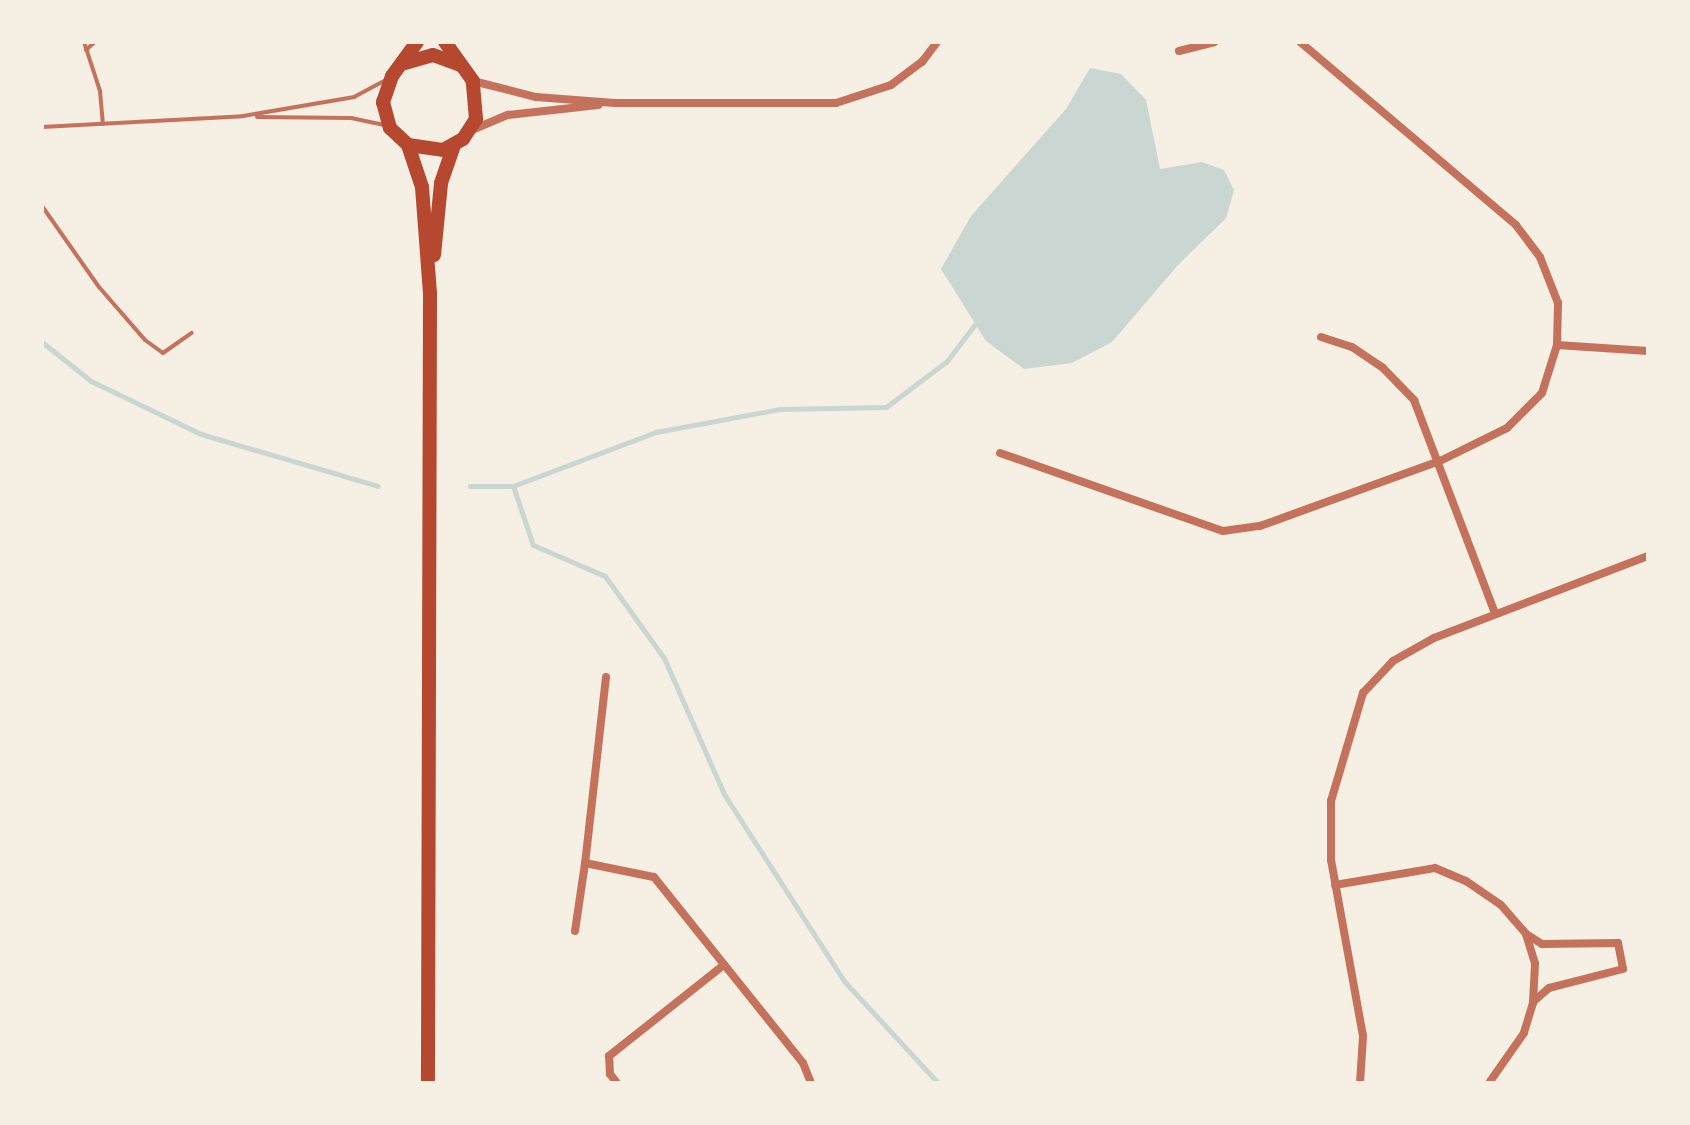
<!DOCTYPE html>
<style>
body{margin:0}
#map{position:relative;width:1690px;height:1125px;overflow:hidden;background:#f6efe4;font-family:"Fira Sans",sans-serif}
div>[style]{position:absolute}
.water>*{inset:0;background:#c9d6d2}
.stream>*{height:5px;margin:-2.5px;padding:0 2.5px;transform-origin:2.5px;border-radius:2.5px;background:#c9d6d2}
.service>*{height:4px;margin:-2px;padding:0 2px;transform-origin:2px;border-radius:2px;background:#c5725c}
.minor>*{height:8px;margin:-4px;padding:0 4px;transform-origin:4px;border-radius:4px;background:#c5725c}
.primary>*{height:14px;margin:-7px;padding:0 7px;transform-origin:7px;border-radius:7px;background:#b5482f}
span{translate:-50% -50%;white-space:nowrap;text-align:center;line-height:1.15;-webkit-text-stroke:6px #f6efe4;paint-order:stroke}
.frame{position:absolute;inset:0;border:44px solid #f6efe4;pointer-events:none}
</style>
<div id="map">
<div class="water">
<div style="clip-path:polygon(1090px 68px,1121px 74px,1146px 100px,1160px 169px,1202px 162px,1224px 170px,1234px 190px,1226px 218px,1178px 265px,1112px 342px,1072px 363px,1024px 369px,986px 341px,941px 269px,971px 216px,1066px 109px)"></div>
</div>
<div class="stream">
<div style="left:42px;top:342px;width:63px;rotate:38.5deg"></div>
<div style="left:91px;top:381px;width:122px;rotate:25.7deg"></div>
<div style="left:201px;top:434px;width:184px;rotate:16.4deg"></div>
<div style="left:470px;top:486px;width:43px"></div>
<div style="left:513px;top:486px;width:153px;rotate:-20.7deg"></div>
<div style="left:656px;top:432px;width:126px;rotate:-10.5deg"></div>
<div style="left:780px;top:409px;width:106px;rotate:-1.1deg"></div>
<div style="left:886px;top:407px;width:76px;rotate:-37deg"></div>
<div style="left:947px;top:361px;width:48px;rotate:-52.7deg"></div>
<div style="left:513px;top:486px;width:62px;rotate:71.3deg"></div>
<div style="left:533px;top:545px;width:78px;rotate:23.3deg"></div>
<div style="left:605px;top:576px;width:101px;rotate:54.3deg"></div>
<div style="left:664px;top:658px;width:149px;rotate:66.2deg"></div>
<div style="left:724px;top:794px;width:222px;rotate:57.3deg"></div>
<div style="left:844px;top:981px;width:139px;rotate:47.3deg"></div>
</div>
<div class="service">
<div style="left:84px;top:42px;width:52px;rotate:71.9deg"></div>
<div style="left:100px;top:91px;width:33px;rotate:85deg"></div>
<div style="left:86px;top:50px;width:12px;rotate:-42deg"></div>
<div style="left:257px;top:117px;width:94px;rotate:0.6deg"></div>
<div style="left:351px;top:118px;width:34px;rotate:12deg"></div>
<div style="left:42px;top:127px;width:201px;rotate:-3.1deg"></div>
<div style="left:243px;top:116px;width:113px;rotate:-9.7deg"></div>
<div style="left:354px;top:97px;width:36px;rotate:-28deg"></div>
<div style="left:42px;top:206px;width:99px;rotate:54.9deg"></div>
<div style="left:99px;top:287px;width:70px;rotate:49deg"></div>
<div style="left:145px;top:340px;width:22px;rotate:36deg"></div>
<div style="left:163px;top:353px;width:35px;rotate:-35deg"></div>
</div>
<div class="minor">
<div style="left:1179px;top:51px;width:36px;rotate:-14deg"></div>
<div style="left:473px;top:81px;width:65px;rotate:14.3deg"></div>
<div style="left:536px;top:97px;width:79px;rotate:4.3deg"></div>
<div style="left:615px;top:103px;width:221px"></div>
<div style="left:836px;top:103px;width:58px;rotate:-18.1deg"></div>
<div style="left:891px;top:85px;width:39px;rotate:-37deg"></div>
<div style="left:922px;top:62px;width:25px;rotate:-53deg"></div>
<div style="left:472px;top:130px;width:39px;rotate:-23deg"></div>
<div style="left:508px;top:115px;width:91px;rotate:-6.3deg"></div>
<div style="left:1321px;top:337px;width:33px;rotate:18deg"></div>
<div style="left:1352px;top:347px;width:37px;rotate:34deg"></div>
<div style="left:1383px;top:368px;width:45px;rotate:45.9deg"></div>
<div style="left:1414px;top:400px;width:228px;rotate:69.2deg"></div>
<div style="left:1557px;top:345px;width:91px;rotate:3.8deg"></div>
<div style="left:1000px;top:453px;width:236px;rotate:19.3deg"></div>
<div style="left:1223px;top:531px;width:37px;rotate:-8deg"></div>
<div style="left:1260px;top:526px;width:191px;rotate:-19.9deg"></div>
<div style="left:1440px;top:461px;width:75px;rotate:-26.2deg"></div>
<div style="left:1507px;top:428px;width:49px;rotate:-45deg"></div>
<div style="left:1542px;top:393px;width:50px;rotate:-72.6deg"></div>
<div style="left:1557px;top:345px;width:42px;rotate:-88.6deg"></div>
<div style="left:1558px;top:303px;width:49px;rotate:-111.4deg"></div>
<div style="left:1540px;top:257px;width:40px;rotate:-127deg"></div>
<div style="left:1516px;top:225px;width:283px;rotate:-139.7deg"></div>
<div style="left:606px;top:677px;width:187px;rotate:96.4deg"></div>
<div style="left:585px;top:863px;width:70px;rotate:11.5deg"></div>
<div style="left:654px;top:877px;width:238px;rotate:51.3deg"></div>
<div style="left:803px;top:1063px;width:22px;rotate:68deg"></div>
<div style="left:1335px;top:885px;width:101px;rotate:-9.6deg"></div>
<div style="left:1435px;top:868px;width:34px;rotate:23deg"></div>
<div style="left:1466px;top:881px;width:42px;rotate:34.4deg"></div>
<div style="left:1501px;top:905px;width:38px;rotate:49deg"></div>
<div style="left:1526px;top:934px;width:31px;rotate:73deg"></div>
<div style="left:1535px;top:964px;width:39px;rotate:93deg"></div>
<div style="left:1533px;top:1003px;width:31px;rotate:107deg"></div>
<div style="left:1524px;top:1033px;width:61px;rotate:125deg"></div>
<div style="left:575px;top:931px;width:69px;rotate:-81.6deg"></div>
<div style="left:1526px;top:934px;width:19px;rotate:32deg"></div>
<div style="left:1542px;top:944px;width:76px;rotate:-0.8deg"></div>
<div style="left:1618px;top:943px;width:26px;rotate:79deg"></div>
<div style="left:1623px;top:969px;width:76px;rotate:165.6deg"></div>
<div style="left:1549px;top:988px;width:21px;rotate:139deg"></div>
<div style="left:617px;top:1083px;width:11px;rotate:-128deg"></div>
<div style="left:610px;top:1074px;width:18px;rotate:-93deg"></div>
<div style="left:609px;top:1056px;width:147px;rotate:-38.4deg"></div>
<div style="left:1360px;top:1083px;width:47px;rotate:-86.3deg"></div>
<div style="left:1363px;top:1036px;width:179px;rotate:-100.3deg"></div>
<div style="left:1331px;top:860px;width:59px;rotate:-90deg"></div>
<div style="left:1331px;top:801px;width:113px;rotate:-73.5deg"></div>
<div style="left:1363px;top:693px;width:44px;rotate:-46.8deg"></div>
<div style="left:1393px;top:661px;width:47px;rotate:-29.3deg"></div>
<div style="left:1434px;top:638px;width:229px;rotate:-21deg"></div>
</div>
<div class="primary">
<div style="left:417px;top:42px;width:42px;rotate:126.3deg"></div>
<div style="left:392px;top:76px;width:28px;rotate:109deg"></div>
<div style="left:383px;top:102px;width:27px;rotate:75deg"></div>
<div style="left:390px;top:128px;width:25px;rotate:43deg"></div>
<div style="left:408px;top:145px;width:44px;rotate:71.6deg"></div>
<div style="left:422px;top:187px;width:107px;rotate:85.7deg"></div>
<div style="left:430px;top:294px;width:789px;rotate:90.15deg"></div>
<div style="left:405px;top:63px;width:29px;rotate:-16deg"></div>
<div style="left:433px;top:55px;width:29px;rotate:20deg"></div>
<div style="left:408px;top:145px;width:35px;rotate:8deg"></div>
<div style="left:443px;top:150px;width:23px;rotate:-29deg"></div>
<div style="left:463px;top:139px;width:24px;rotate:-57deg"></div>
<div style="left:476px;top:119px;width:38px;rotate:-95deg"></div>
<div style="left:473px;top:81px;width:48px;rotate:-125.7deg"></div>
<div style="left:434px;top:255px;width:72px;rotate:-84.4deg"></div>
<div style="left:441px;top:183px;width:39px;rotate:-71deg"></div>
</div>
<div class="frame"></div>
</div>
